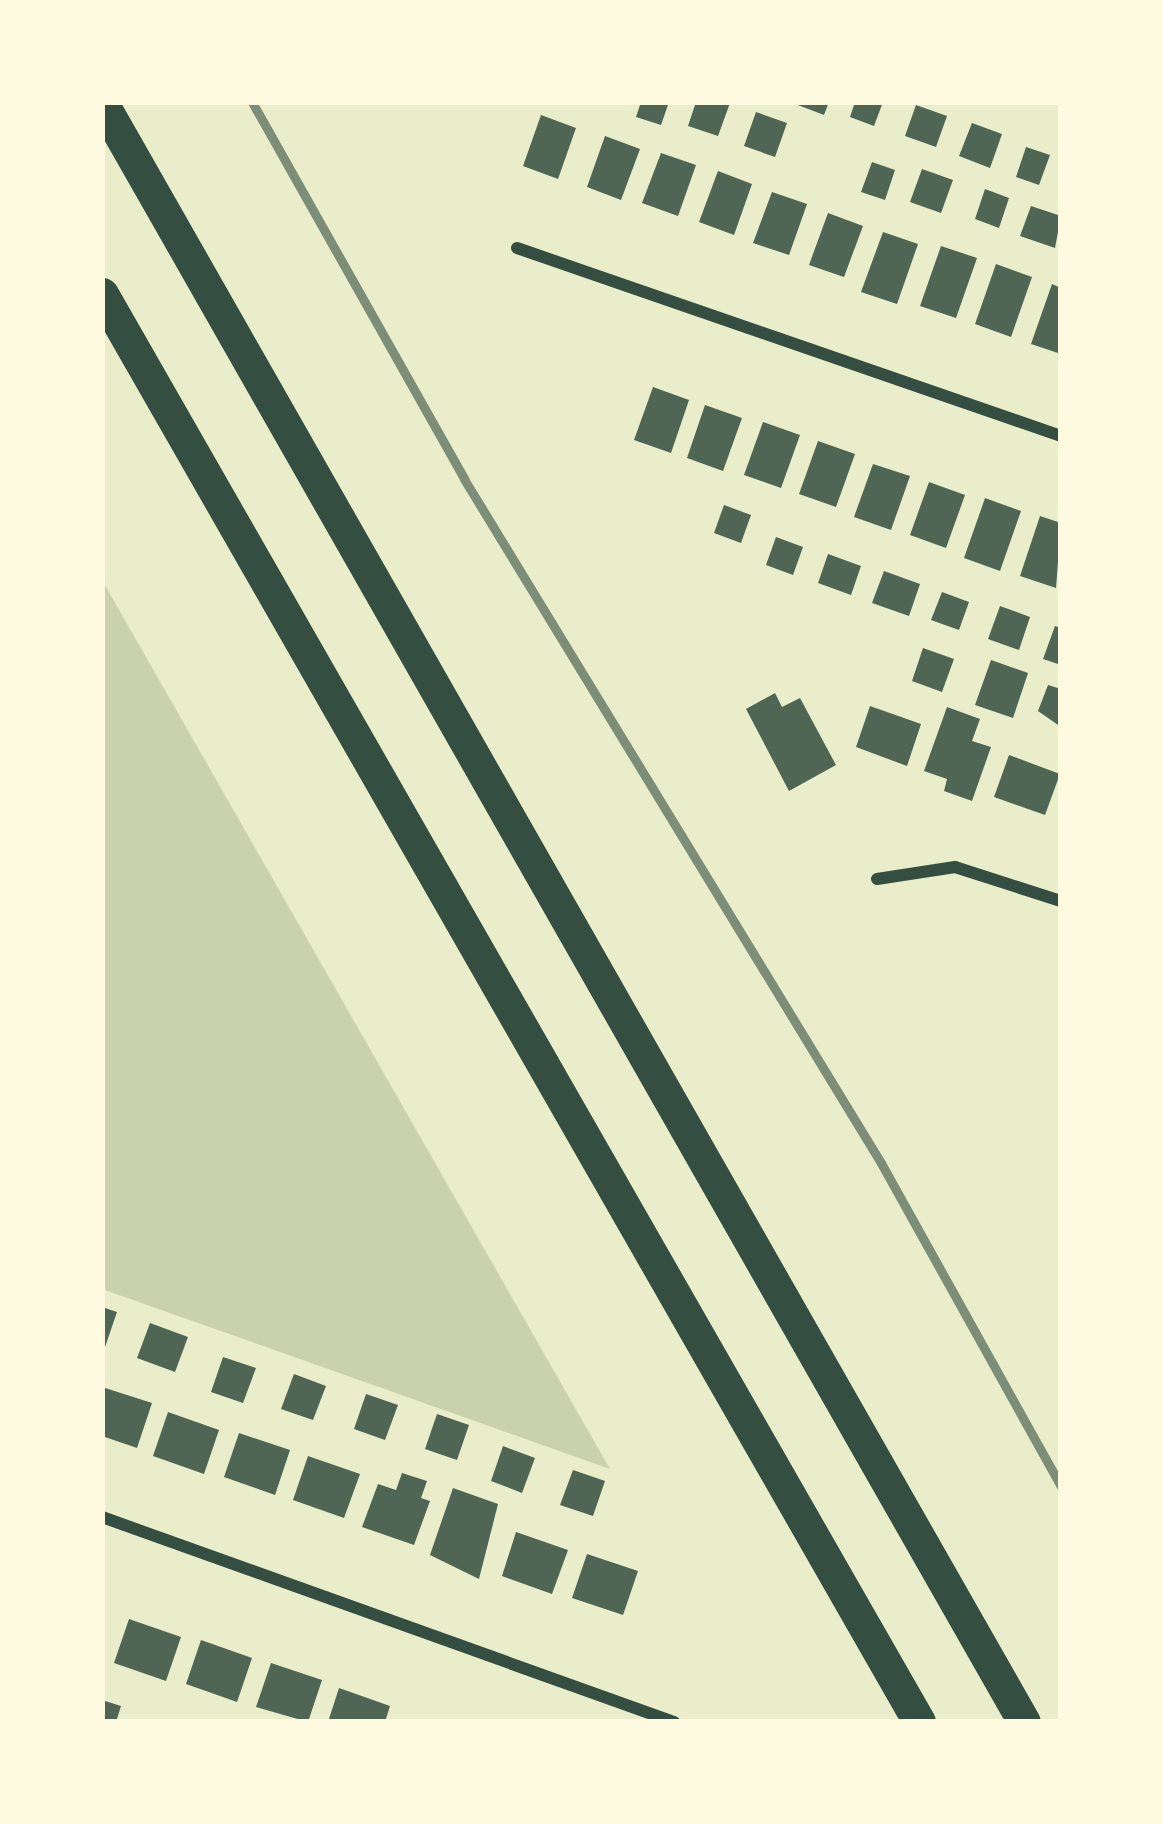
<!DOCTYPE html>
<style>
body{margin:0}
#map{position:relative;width:1163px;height:1824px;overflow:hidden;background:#e9edc9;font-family:Manrope,sans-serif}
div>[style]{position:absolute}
.green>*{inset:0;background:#cad2ad}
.building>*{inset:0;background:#4f6655}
.minor>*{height:12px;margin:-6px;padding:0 6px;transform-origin:6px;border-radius:6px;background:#344e41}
.motorway>*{height:33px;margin:-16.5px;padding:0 16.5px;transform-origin:16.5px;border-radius:16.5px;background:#344e41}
.rail>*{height:9px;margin:-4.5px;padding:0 4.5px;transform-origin:4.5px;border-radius:4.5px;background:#7c8e77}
span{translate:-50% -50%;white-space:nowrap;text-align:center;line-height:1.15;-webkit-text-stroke:10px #fefae0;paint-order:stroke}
.frame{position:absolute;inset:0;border:105px solid #fefae0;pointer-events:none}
</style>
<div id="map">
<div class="green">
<div style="clip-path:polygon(102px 580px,610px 1469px,102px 1289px)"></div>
</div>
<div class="building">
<div style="clip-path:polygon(641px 102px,669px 102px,661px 125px,636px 117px)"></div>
<div style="clip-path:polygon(696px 102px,730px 103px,718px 136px,688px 126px)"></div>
<div style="clip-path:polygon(790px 102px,829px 102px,824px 115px)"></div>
<div style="clip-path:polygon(855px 102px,883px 102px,874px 126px,850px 117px)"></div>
<div style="clip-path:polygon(916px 105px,947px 116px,936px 147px,905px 136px)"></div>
<div style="clip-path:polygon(756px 112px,787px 123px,775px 157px,744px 146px)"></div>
<div style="clip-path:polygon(541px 115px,576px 128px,558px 179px,523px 166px)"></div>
<div style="clip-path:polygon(972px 123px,1002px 134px,990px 168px,959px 156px)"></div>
<div style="clip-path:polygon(605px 136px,640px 149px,621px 200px,587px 187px)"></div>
<div style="clip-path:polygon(1026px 147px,1050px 155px,1039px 185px,1016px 177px)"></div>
<div style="clip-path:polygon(661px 153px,696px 165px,678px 216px,642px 203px)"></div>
<div style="clip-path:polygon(872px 162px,895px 170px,885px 200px,861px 192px)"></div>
<div style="clip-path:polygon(922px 169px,953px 180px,941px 213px,910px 202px)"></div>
<div style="clip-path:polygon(718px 171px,752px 184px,734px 235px,699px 222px)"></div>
<div style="clip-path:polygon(985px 189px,1009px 198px,999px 228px,975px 219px)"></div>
<div style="clip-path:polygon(772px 192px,807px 204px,789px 255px,753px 243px)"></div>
<div style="clip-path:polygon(1031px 206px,1061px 216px,1055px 248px,1020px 236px)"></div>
<div style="clip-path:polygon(828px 213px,863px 226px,844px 277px,809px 265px)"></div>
<div style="clip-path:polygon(883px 232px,918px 244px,897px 304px,861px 292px)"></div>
<div style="clip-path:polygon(941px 246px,977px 258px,956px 318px,920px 306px)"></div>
<div style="clip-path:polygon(996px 264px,1032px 277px,1011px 337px,975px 324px)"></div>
<div style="clip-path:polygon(1052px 284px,1061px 288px,1061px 354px,1031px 344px)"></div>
<div style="clip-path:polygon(653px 387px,689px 400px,671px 453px,634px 440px)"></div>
<div style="clip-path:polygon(705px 405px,742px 418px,723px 471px,687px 458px)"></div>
<div style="clip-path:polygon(763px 422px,800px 435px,781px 488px,744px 475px)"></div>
<div style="clip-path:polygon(818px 441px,855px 454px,836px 507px,799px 494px)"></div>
<div style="clip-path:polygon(873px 464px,910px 476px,891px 530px,854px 517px)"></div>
<div style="clip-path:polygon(929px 482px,965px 495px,946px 548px,910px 535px)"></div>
<div style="clip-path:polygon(985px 498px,1021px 511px,1000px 571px,964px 558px)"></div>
<div style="clip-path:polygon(724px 505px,751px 515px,741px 543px,714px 533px)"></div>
<div style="clip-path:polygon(1040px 516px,1061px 523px,1056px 588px,1020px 576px)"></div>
<div style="clip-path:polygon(776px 537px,803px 547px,793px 575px,766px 565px)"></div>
<div style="clip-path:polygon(828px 554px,861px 566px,851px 595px,818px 583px)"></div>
<div style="clip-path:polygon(884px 571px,920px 584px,909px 616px,872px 603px)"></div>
<div style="clip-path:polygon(942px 592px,969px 602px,959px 630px,931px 620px)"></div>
<div style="clip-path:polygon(1000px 606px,1030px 617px,1019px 650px,988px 639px)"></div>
<div style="clip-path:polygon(1055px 626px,1061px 628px,1061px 665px,1043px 659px)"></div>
<div style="clip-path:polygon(923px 648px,954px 659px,942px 692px,912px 681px)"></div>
<div style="clip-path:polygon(991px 660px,1028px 673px,1013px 718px,975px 705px)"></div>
<div style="clip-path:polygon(1048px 685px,1061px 689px,1061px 727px,1038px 711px)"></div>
<div style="clip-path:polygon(775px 693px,782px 707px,800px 698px,836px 765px,789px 791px,746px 709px)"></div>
<div style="clip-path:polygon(870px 706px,921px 724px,907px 766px,856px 747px)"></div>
<div style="clip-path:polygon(947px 707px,980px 719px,972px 741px,991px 747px,972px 801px,944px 791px,947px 779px,924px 771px)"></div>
<div style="clip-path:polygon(1009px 755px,1060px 774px,1045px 815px,994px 797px)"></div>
<div style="clip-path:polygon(102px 1307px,117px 1312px,103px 1353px,102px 1353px)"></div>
<div style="clip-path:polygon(150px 1323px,188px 1337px,175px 1372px,137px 1358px)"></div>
<div style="clip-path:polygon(223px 1357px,256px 1368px,243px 1403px,211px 1392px)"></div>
<div style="clip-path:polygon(294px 1374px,326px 1386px,313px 1420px,281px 1409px)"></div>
<div style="clip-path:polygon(102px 1387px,152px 1403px,137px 1448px,102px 1436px)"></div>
<div style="clip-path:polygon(366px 1394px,398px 1405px,385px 1440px,354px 1429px)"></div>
<div style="clip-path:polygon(168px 1412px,219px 1430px,204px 1474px,153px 1456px)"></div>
<div style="clip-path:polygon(437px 1414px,469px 1425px,457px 1460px,425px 1449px)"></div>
<div style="clip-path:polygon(239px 1433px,290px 1450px,275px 1495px,224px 1477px)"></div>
<div style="clip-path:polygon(503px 1446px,535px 1458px,522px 1493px,491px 1481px)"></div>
<div style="clip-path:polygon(308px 1456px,360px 1474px,344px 1518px,293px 1500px)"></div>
<div style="clip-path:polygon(573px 1470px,605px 1481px,593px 1516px,560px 1505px)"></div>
<div style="clip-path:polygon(402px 1473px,427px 1481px,421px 1498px,430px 1501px,414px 1545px,362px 1527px,378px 1484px,396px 1490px)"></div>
<div style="clip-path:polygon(453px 1488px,498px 1504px,479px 1579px,430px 1555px)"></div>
<div style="clip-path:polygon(516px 1532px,568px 1550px,552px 1594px,502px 1576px)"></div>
<div style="clip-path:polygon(587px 1554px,638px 1571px,623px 1615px,572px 1598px)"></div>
<div style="clip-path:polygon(129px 1619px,181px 1637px,166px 1681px,114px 1663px)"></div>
<div style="clip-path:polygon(201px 1640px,252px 1658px,237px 1702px,186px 1684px)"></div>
<div style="clip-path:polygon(271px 1663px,322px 1680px,308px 1722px,256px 1707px)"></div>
<div style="clip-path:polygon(339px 1688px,390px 1706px,385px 1722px,328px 1722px)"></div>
<div style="clip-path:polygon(102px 1700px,121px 1706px,116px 1722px,102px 1722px)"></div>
</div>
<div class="minor">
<div style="left:517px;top:248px;width:576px;rotate:19.06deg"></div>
<div style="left:877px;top:879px;width:79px;rotate:-8.7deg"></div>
<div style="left:955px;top:867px;width:111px;rotate:17.8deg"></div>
<div style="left:102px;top:1517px;width:608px;rotate:19.72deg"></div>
</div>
<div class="motorway">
<div style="left:102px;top:103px;width:1863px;rotate:60.34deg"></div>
<div style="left:102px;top:294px;width:1645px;rotate:60.22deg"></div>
</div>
<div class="rail">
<div style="left:252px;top:102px;width:433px;rotate:60.6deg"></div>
<div style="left:464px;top:479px;width:801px;rotate:58.63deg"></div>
<div style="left:881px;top:1163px;width:370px;rotate:60.9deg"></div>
</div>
<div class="frame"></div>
</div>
